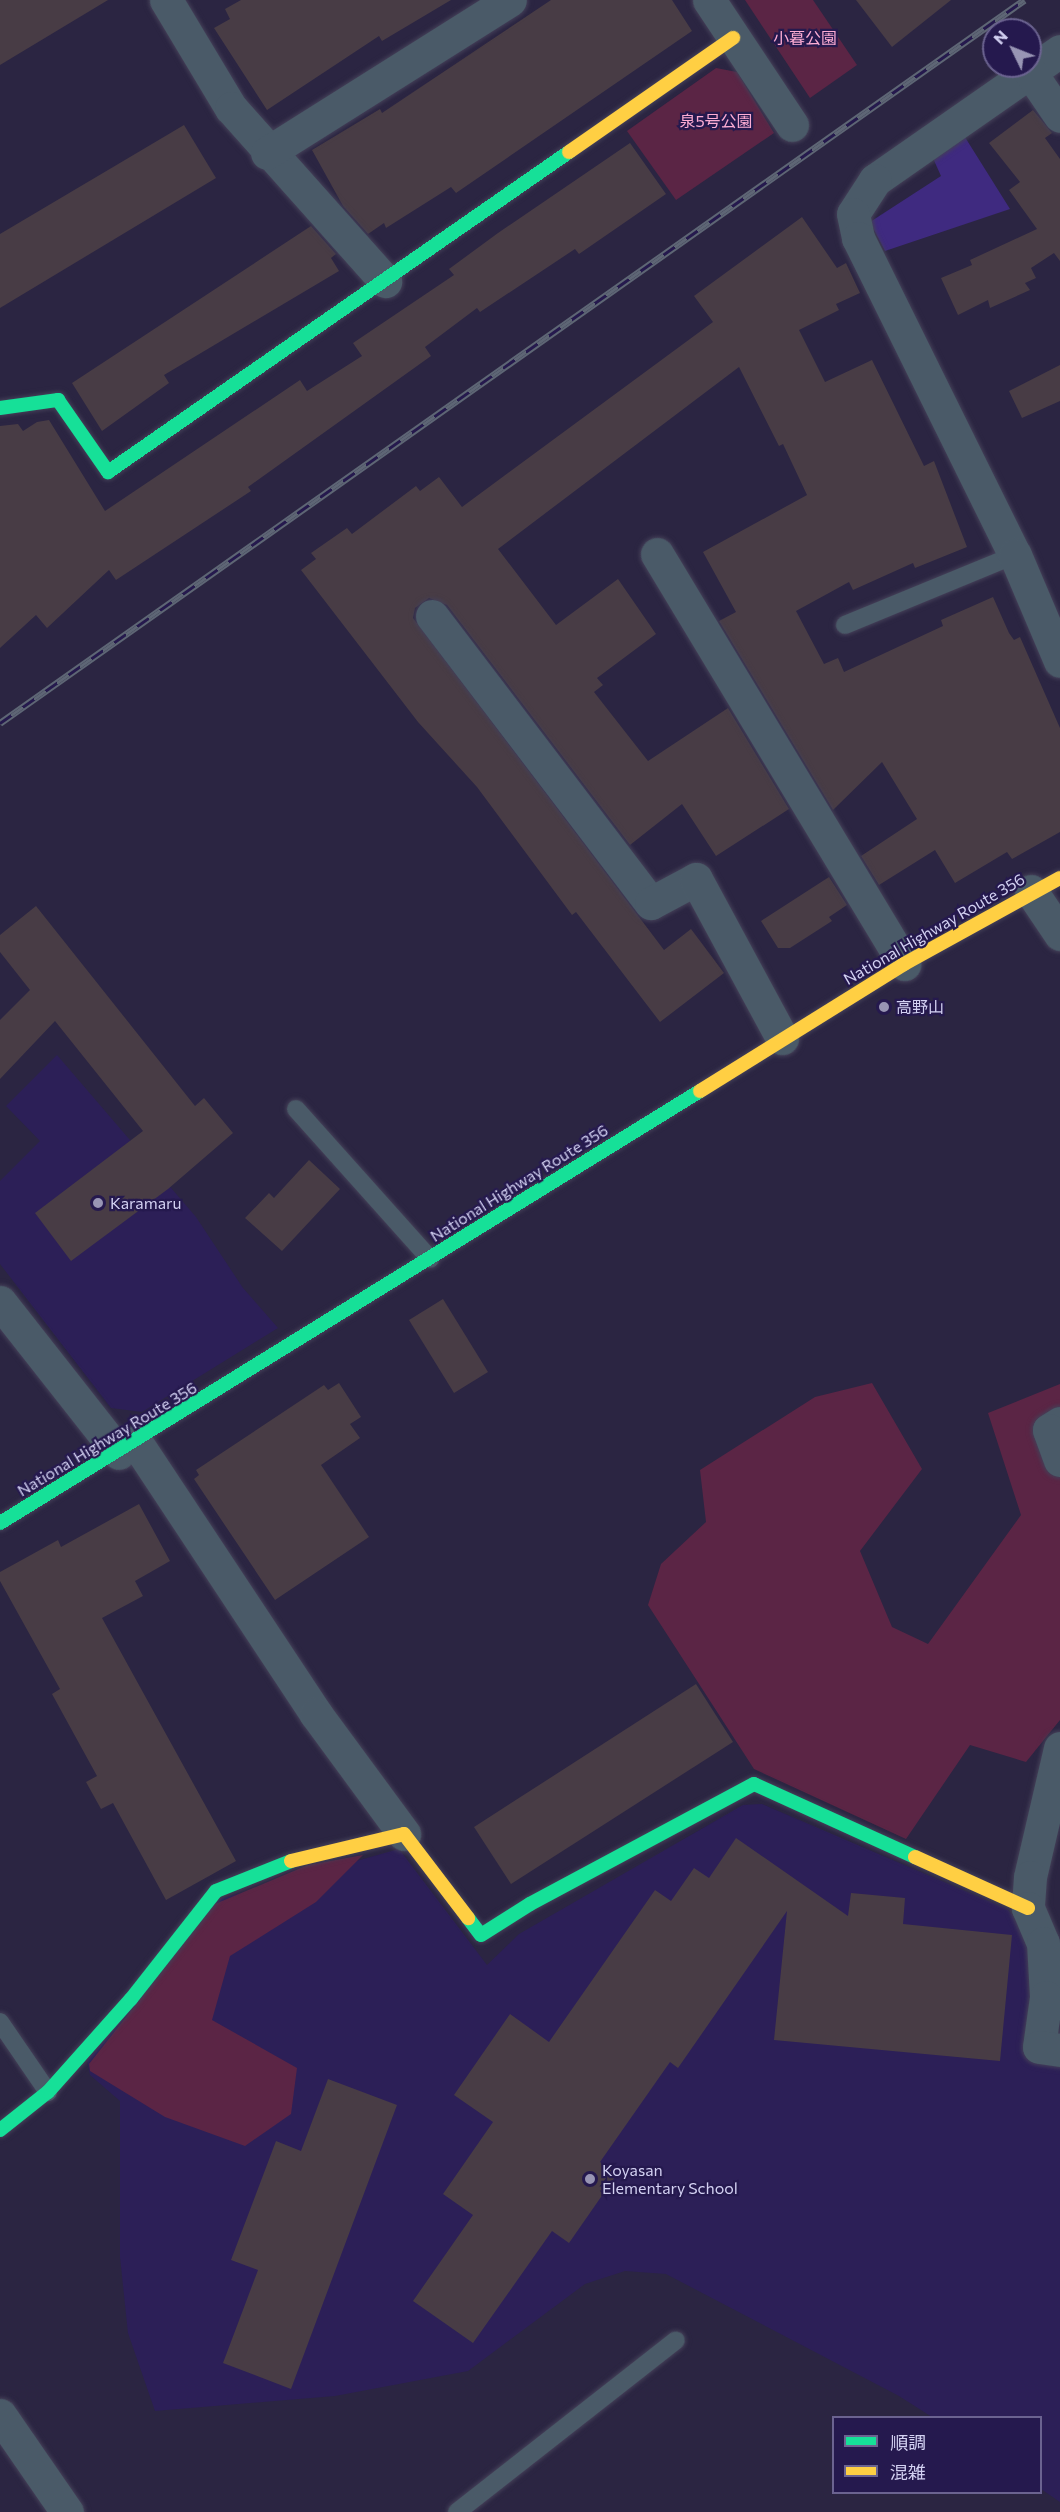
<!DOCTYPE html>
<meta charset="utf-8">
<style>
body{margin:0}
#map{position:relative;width:1060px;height:2512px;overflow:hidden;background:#2b2542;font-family:Commissioner,"Noto Sans JP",sans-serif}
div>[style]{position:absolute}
.built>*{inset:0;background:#2c1f57}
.green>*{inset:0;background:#5b2545}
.water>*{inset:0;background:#3f2a80}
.building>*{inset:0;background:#483c45}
.roads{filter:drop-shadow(0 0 2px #444058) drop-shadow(0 0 2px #444058)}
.lane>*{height:18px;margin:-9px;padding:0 9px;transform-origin:9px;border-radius:9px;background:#4a5a68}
.street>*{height:33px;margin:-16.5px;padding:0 16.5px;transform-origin:16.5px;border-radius:16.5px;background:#4a5a68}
.fast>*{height:14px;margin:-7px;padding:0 7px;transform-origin:7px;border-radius:7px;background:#16e098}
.slow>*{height:14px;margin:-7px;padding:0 7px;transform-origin:7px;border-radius:7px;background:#ffcf43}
.rail>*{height:7px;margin-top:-3.5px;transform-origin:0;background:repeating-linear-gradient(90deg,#25194e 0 14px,#5e6675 0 28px);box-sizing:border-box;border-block:2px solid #5e6675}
.dots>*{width:16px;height:16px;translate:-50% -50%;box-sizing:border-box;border:3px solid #25194e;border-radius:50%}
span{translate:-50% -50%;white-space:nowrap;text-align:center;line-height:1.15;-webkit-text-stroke:4.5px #25194e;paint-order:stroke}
.park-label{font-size:16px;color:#fcacd3}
.street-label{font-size:16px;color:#d3d1f2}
.poi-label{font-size:16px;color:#d3d1f2}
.left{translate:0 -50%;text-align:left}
.legend{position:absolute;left:832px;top:2416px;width:210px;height:78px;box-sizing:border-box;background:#25194e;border:2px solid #6b6390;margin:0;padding:8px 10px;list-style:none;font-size:18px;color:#d3d1f2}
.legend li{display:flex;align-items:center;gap:12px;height:30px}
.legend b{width:30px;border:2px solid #6b6390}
.north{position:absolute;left:982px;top:18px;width:60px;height:60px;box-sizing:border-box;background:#25194e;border:2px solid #6b6390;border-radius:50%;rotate:313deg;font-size:16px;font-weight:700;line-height:24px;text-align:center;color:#d3d1f2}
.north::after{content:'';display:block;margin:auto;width:21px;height:27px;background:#9895b4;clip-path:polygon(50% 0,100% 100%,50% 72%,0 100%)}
</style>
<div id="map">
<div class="built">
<div style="clip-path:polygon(57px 1055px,196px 1217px,243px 1288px,278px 1328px,142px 1412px,111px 1408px,0 1264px,0 1181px,40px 1141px,6px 1106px)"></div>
<div style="clip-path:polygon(762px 1804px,1007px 1909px,1022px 1926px,1060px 2065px,1060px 2502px,1041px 2489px,1040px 2418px,932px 2417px,899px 2396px,666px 2274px,625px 2271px,585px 2284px,468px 2371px,335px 2396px,155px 2411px,128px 2333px,120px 2257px,120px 2101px,90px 2075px,87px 2060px,216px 1900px,399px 1849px,487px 1965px,519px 1934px,743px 1805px)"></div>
</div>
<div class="green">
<div style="clip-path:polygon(745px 0,813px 0,857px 65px,810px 98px)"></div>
<div style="clip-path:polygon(716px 68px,737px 72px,774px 133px,676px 200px,627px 131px)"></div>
<div style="clip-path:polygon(872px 1383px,922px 1469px,860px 1551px,892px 1627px,928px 1644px,1021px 1515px,988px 1413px,1060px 1384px,1060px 1720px,1026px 1762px,970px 1745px,906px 1839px,754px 1769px,648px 1605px,661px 1564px,706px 1522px,700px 1470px,815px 1397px)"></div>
<div style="clip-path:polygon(363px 1855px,316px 1902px,230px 1956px,212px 2020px,297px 2068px,291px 2114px,245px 2146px,165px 2117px,90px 2071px,89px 2064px,215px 1904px,308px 1865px)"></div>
</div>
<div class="water">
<div style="clip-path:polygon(963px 134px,1010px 209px,885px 251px,870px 222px,941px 176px,932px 156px)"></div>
</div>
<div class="building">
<div style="clip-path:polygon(0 0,108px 0,0 65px)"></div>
<div style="clip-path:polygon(241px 0,451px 0,382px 41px,379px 36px,267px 110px,214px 28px,230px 19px,225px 9px)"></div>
<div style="clip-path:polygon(551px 0,672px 0,692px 31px,456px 193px,451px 187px,386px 228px,384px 223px,368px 234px,343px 206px,312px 150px,380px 109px,382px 113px)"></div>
<div style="clip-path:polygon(856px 0,951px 0,892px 47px)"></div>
<div style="clip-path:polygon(1033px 110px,1052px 133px,1045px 138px,1060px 159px,1060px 261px,1054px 253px,1031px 268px,1036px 278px,1025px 283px,1030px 290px,990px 308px,988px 300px,958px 315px,941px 278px,972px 265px,970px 260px,1037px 229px,1009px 190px,1020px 182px,989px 143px)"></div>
<div style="clip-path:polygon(184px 125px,216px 178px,0 308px,0 234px)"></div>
<div style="clip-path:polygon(630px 143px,666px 194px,579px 254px,575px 249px,480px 312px,477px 308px,425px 347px,431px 356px,248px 487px,251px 491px,116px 580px,109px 570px,47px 628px,36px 615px,0 648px,0 426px,18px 424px,23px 431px,37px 422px,49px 420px,105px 511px,300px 380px,307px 391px,362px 356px,353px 343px,454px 275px,449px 269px,498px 233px)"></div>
<div style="clip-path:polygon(802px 217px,837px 268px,846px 263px,860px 293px,836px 304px,839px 310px,799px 330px,825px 382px,872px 360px,924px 466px,934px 461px,967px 547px,915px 568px,913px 563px,853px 590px,849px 582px,796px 611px,824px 664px,838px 658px,844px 672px,943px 626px,941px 620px,993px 597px,1009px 633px,1014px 640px,1020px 637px,1060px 728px,1060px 832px,1012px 859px,1007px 852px,955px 883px,935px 850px,879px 885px,861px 856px,917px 819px,882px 762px,833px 810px,719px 621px,736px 612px,703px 552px,807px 495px,783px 444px,779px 446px,739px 367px,498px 549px,556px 625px,618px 579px,656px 634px,597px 678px,603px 685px,594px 692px,648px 761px,728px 708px,789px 809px,716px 856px,682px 804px,630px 845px,447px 605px,429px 598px,415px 608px,413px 618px,664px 950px,691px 929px,724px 973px,660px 1022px,576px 912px,572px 915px,477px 787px,418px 722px,301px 570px,316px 559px,311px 553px,347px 528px,352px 534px,416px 486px,420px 491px,439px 477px,462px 507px,713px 322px,694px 296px)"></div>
<div style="clip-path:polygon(311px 226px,336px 254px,331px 258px,339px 271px,164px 375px,169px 383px,102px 431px,72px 383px)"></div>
<div style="clip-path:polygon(1060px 365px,1060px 401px,1022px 418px,1009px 391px)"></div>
<div style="clip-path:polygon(829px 877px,847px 905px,829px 917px,832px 921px,790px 948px,778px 948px,761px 921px)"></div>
<div style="clip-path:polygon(36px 906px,195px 1106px,204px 1098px,233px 1133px,168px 1189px,71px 1261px,35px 1213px,143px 1131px,55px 1021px,0 1079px,0 1020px,30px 990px,0 952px,0 935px)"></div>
<div style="clip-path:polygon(309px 1160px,340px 1189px,282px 1251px,245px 1218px,269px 1193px,274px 1198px)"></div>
<div style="clip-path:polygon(443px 1299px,488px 1372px,454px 1393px,409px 1320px)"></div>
<div style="clip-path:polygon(339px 1383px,361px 1417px,350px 1424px,360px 1438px,321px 1465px,369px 1537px,275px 1600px,194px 1479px,199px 1475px,196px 1470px,324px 1385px,328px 1390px)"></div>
<div style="clip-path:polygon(139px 1504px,170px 1561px,135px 1581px,143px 1596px,102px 1618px,236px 1861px,166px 1900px,113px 1803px,101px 1809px,86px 1782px,97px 1776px,52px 1694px,60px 1689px,0 1581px,0 1572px,58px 1540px,61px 1547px)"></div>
<div style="clip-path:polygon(696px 1684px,733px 1742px,511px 1884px,474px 1827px)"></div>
<div style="clip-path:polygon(736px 1838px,848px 1916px,851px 1893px,905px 1898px,903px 1924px,1012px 1935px,1000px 2061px,774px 2040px,787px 1911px,678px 2068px,670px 2062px,600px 2162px,617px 2174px,569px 2243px,552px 2231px,473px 2343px,413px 2301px,473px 2215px,443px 2194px,493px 2122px,454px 2095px,510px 2014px,549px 2042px,655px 1890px,671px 1901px,694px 1868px,709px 1878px)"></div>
<div style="clip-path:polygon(328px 2079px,397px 2105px,291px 2389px,223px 2363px,258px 2270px,231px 2260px,276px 2141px,301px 2151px)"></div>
</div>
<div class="roads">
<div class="lane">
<div style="left:845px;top:625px;width:184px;rotate:-22.4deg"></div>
<div style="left:296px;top:1109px;width:201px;rotate:48.2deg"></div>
<div style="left:0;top:2022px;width:85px;rotate:55.6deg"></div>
<div style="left:457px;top:2512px;width:278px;rotate:-38.1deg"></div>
</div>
<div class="street">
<div style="left:166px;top:0;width:126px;rotate:59deg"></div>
<div style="left:231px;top:108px;width:232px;rotate:48.3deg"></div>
<div style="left:709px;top:0;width:150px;rotate:56.4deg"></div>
<div style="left:1060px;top:51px;width:226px;rotate:145.1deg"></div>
<div style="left:875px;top:180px;width:40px;rotate:122.9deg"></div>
<div style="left:853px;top:214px;width:25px;rotate:78deg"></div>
<div style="left:858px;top:238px;width:354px;rotate:63.7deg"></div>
<div style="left:1015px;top:555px;width:115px;rotate:67deg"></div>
<div style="left:1030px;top:72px;width:53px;rotate:55.7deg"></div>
<div style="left:267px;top:153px;width:287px;rotate:-32.2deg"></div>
<div style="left:657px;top:554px;width:479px;rotate:58.9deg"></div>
<div style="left:432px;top:616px;width:361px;rotate:52.7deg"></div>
<div style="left:651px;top:903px;width:51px;rotate:-28.1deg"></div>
<div style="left:696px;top:879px;width:181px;rotate:61.6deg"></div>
<div style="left:1031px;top:891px;width:52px;rotate:56deg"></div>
<div style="left:0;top:1302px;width:192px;rotate:51.8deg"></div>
<div style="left:1060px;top:1423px;width:13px;rotate:148deg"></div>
<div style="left:1049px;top:1430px;width:32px;rotate:70deg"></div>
<div style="left:136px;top:1442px;width:326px;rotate:56.5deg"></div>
<div style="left:316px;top:1714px;width:149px;rotate:53.7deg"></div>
<div style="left:1060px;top:1748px;width:132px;rotate:103.1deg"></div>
<div style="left:1030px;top:1877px;width:31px;rotate:94deg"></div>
<div style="left:1028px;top:1908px;width:38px;rotate:67deg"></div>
<div style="left:1043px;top:1943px;width:54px;rotate:86.8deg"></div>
<div style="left:1046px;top:1997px;width:50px;rotate:98deg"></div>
<div style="left:1039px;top:2047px;width:21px;rotate:8deg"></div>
<div style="left:0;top:2415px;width:118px;rotate:55.4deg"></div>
</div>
<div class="fast">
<div style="left:0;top:408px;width:59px;rotate:-7.9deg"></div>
<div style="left:58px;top:400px;width:88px;rotate:55.2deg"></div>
<div style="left:108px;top:472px;width:561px;rotate:-34.77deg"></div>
<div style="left:0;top:1523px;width:823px;rotate:-31.68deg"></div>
<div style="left:468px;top:1918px;width:21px;rotate:53deg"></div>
<div style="left:481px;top:1935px;width:58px;rotate:-32.3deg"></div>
<div style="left:530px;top:1904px;width:254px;rotate:-28.2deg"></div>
<div style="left:754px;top:1784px;width:177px;rotate:24.4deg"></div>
<div style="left:0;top:2130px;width:61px;rotate:-38.4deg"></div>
<div style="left:48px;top:2092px;width:125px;rotate:-48.3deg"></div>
<div style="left:131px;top:1999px;width:137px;rotate:-51.8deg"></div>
<div style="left:216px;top:1891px;width:81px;rotate:-21.8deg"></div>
</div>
<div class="slow">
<div style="left:569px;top:152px;width:200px;rotate:-34.8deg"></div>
<div style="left:700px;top:1091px;width:240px;rotate:-31.9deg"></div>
<div style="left:904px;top:964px;width:178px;rotate:-28.9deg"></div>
<div style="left:915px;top:1857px;width:124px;rotate:24.3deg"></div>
<div style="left:291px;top:1861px;width:116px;rotate:-13.4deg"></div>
<div style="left:404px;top:1834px;width:106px;rotate:52.7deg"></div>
</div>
</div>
<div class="rail">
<div style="left:0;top:723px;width:1254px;rotate:-35.22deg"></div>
</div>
<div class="dots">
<div style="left:884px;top:1007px;background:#9895b4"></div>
<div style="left:98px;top:1203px;background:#9895b4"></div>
<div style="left:590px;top:2179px;background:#9895b4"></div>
</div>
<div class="park-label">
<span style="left:805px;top:38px">小暮公園</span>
<span style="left:716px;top:121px">泉5号公園</span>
</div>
<div class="street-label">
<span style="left:934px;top:929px;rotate:-30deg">National Highway Route 356</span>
<span style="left:519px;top:1183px;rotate:-32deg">National Highway Route 356</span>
<span style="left:107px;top:1439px;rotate:-31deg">National Highway Route 356</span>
</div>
<div class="poi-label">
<span class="left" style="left:896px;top:1007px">高野山</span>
<span class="left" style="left:110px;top:1203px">Karamaru</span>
<span class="left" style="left:602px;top:2179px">Koyasan<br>Elementary School</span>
</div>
<ul class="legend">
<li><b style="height:8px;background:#16e098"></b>順調</li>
<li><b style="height:8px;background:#ffcf43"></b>混雑</li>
</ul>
<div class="north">N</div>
</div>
